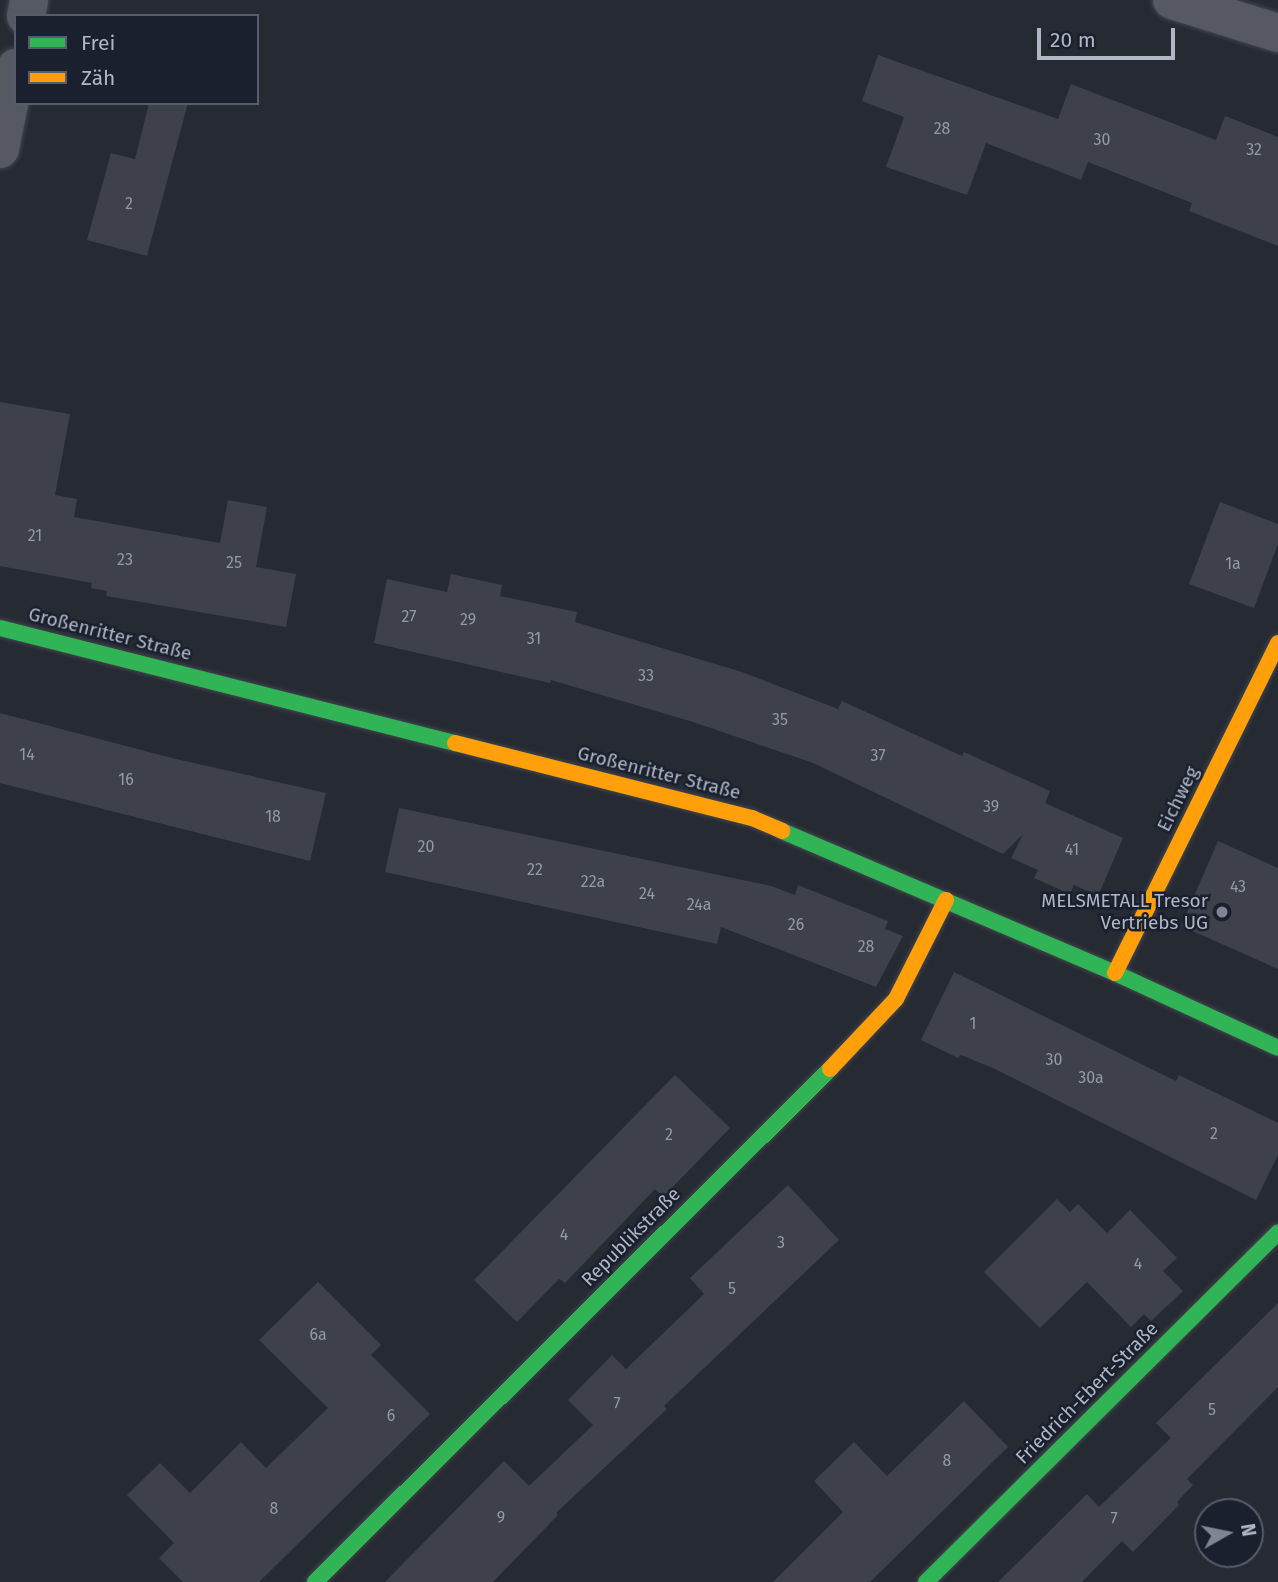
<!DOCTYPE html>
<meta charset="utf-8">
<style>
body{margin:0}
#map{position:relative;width:1278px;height:1582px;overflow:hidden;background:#262a33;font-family:"Fira Sans",sans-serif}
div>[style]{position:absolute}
.building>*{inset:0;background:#3e4149}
.roads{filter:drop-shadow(0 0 2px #42454c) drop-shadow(0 0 2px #42454c)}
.street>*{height:38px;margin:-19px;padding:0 19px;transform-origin:19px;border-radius:19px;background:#565961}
.fast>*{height:16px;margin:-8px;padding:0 8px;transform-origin:8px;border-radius:8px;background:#30b455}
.slow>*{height:16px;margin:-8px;padding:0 8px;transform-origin:8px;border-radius:8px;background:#ff9f0a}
.dots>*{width:19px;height:19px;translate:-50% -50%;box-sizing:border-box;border:4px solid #1a202d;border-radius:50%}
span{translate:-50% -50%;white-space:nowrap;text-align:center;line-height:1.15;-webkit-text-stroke:5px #1a202d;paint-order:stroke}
.number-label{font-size:16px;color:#9399a6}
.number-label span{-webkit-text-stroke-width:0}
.street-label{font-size:19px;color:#afb6c5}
.poi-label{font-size:19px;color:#afb6c5}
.right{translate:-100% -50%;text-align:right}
.legend{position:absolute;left:14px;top:14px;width:245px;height:91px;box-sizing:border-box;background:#1a202d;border:2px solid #565c6a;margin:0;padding:9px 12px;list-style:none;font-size:21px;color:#afb6c5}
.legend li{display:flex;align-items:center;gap:14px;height:35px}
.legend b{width:35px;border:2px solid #565c6a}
.north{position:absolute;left:1194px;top:1498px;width:70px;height:70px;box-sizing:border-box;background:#1a202d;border:2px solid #565c6a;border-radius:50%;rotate:81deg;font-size:19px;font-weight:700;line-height:28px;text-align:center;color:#afb6c5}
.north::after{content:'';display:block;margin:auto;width:24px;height:32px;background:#7f8592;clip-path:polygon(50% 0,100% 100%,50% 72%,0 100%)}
.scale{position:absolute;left:1037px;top:28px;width:138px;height:32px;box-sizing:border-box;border:4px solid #afb6c5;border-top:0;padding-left:9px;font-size:21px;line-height:24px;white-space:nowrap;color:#afb6c5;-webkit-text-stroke:5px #1a202d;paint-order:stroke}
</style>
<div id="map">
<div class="building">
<div style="clip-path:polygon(878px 55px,1058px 119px,1071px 84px,1216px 140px,1225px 116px,1278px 137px,1278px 246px,1189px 211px,1192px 203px,1088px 162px,1081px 180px,986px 143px,967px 195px,886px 167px,904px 117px,862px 101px)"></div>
<div style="clip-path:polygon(149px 103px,188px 103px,147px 256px,87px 240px,111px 153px,135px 159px)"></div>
<div style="clip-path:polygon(0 402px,70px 414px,55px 495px,77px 499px,74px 517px,220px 543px,228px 500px,267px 507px,256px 567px,296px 574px,286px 627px,106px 596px,107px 591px,91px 588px,92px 583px,0 566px)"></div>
<div style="clip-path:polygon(1220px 502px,1278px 524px,1278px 544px,1254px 608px,1189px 584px)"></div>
<div style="clip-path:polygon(451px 574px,502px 585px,500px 596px,577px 612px,575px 622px,742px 672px,838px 709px,842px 701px,962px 756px,964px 752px,1050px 791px,1045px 803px,1123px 838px,1098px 896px,1074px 885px,1070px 894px,1034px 878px,1038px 870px,1011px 858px,1023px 834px,1003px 854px,813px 763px,693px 722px,551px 680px,550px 683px,374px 643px,387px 579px,447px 592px)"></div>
<div style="clip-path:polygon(0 713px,172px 758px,326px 793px,310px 861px,0 783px)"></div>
<div style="clip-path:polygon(399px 808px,771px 886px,795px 895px,798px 885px,888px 921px,885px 929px,903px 936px,876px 987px,721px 927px,717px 944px,385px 872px)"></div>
<div style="clip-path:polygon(1218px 841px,1278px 868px,1278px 969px,1181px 926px)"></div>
<div style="clip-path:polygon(954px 972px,1176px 1081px,1179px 1075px,1278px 1123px,1278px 1155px,1256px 1200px,995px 1069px,961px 1055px,958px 1058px,921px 1040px)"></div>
<div style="clip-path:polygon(675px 1075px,730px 1128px,663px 1197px,655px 1189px,565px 1283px,559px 1279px,517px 1322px,474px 1280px)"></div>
<div style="clip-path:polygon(788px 1185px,839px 1240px,664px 1406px,667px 1409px,556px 1513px,558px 1515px,493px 1582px,385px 1582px,504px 1461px,529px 1486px,593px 1425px,568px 1400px,612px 1355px,626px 1369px,704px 1294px,690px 1278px)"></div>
<div style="clip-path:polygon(1057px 1199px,1070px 1212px,1078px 1204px,1107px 1233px,1130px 1210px,1177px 1258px,1163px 1271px,1183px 1291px,1151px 1321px,1144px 1314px,1131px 1327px,1087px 1282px,1040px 1328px,984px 1272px)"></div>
<div style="clip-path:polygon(318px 1282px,381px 1345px,371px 1355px,430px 1414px,259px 1582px,183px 1582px,159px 1558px,174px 1543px,127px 1495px,160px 1463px,190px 1493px,241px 1442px,266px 1468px,328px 1408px,259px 1340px)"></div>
<div style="clip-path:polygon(1278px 1303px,1278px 1387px,1187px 1479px,1193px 1485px,1177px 1502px,1179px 1505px,1133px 1552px,1122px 1541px,1082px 1582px,998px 1582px,1087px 1494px,1099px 1507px,1171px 1438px,1156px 1423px)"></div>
<div style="clip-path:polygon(964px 1401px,1008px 1447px,870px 1582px,773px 1582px,843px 1512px,814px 1481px,854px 1442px,887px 1476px)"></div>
</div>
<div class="roads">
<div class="street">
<div style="left:1172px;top:0;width:111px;rotate:17.3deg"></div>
<div style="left:26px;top:16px;width:16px;rotate:-79deg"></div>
<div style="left:0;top:149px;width:83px;rotate:-78.8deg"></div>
</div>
<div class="fast">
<div style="left:0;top:628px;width:469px;rotate:14.2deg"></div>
<div style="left:782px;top:831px;width:362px;rotate:23.1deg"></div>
<div style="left:1115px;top:973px;width:179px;rotate:24.7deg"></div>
<div style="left:315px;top:1582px;width:727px;rotate:-44.89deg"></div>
<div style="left:926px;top:1582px;width:496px;rotate:-44.8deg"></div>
</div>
<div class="slow">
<div style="left:455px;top:743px;width:306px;rotate:14.2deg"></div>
<div style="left:752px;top:818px;width:33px;rotate:23deg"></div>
<div style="left:1115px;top:973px;width:368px;rotate:-63.7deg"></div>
<div style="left:830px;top:1069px;width:96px;rotate:-46.7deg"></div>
<div style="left:896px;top:999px;width:111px;rotate:-63.2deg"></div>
</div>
</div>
<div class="dots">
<div style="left:1222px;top:912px;background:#7f8592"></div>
</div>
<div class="number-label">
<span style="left:942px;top:129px">28</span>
<span style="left:1102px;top:140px">30</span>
<span style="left:1254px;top:150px">32</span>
<span style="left:129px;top:204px">2</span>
<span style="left:35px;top:536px">21</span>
<span style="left:125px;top:560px">23</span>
<span style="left:234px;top:563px">25</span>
<span style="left:1233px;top:564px">1a</span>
<span style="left:409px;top:617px">27</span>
<span style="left:468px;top:620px">29</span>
<span style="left:534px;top:639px">31</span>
<span style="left:646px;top:676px">33</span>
<span style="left:780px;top:720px">35</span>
<span style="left:27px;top:755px">14</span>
<span style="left:878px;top:756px">37</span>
<span style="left:126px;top:780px">16</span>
<span style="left:991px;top:807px">39</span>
<span style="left:273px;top:817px">18</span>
<span style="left:426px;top:847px">20</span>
<span style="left:1072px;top:850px">41</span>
<span style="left:535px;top:870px">22</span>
<span style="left:593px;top:882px">22a</span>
<span style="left:1238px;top:887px">43</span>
<span style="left:647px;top:894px">24</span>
<span style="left:699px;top:905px">24a</span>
<span style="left:796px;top:925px">26</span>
<span style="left:866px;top:947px">28</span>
<span style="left:973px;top:1024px">1</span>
<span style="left:1054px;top:1060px">30</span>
<span style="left:1091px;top:1078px">30a</span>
<span style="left:1214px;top:1134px">2</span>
<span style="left:669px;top:1135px">2</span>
<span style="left:564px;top:1235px">4</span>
<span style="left:781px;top:1243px">3</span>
<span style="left:1138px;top:1264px">4</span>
<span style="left:732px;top:1289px">5</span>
<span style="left:318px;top:1335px">6a</span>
<span style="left:617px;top:1404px">7</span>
<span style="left:1212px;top:1410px">5</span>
<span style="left:391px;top:1416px">6</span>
<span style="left:947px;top:1461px">8</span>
<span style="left:274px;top:1509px">8</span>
<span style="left:501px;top:1518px">9</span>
<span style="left:1114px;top:1519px">7</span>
</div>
<div class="street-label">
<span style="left:110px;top:634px;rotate:14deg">Großenritter Straße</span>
<span style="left:659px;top:773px;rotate:14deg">Großenritter Straße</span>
<span style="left:1178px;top:799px;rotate:-64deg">Eichweg</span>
<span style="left:631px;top:1237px;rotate:-45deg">Republikstraße</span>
<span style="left:1087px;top:1393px;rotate:-45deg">Friedrich-Ebert-Straße</span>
</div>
<div class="poi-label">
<span class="right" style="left:1208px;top:912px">MELSMETALL Tresor<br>Vertriebs UG</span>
</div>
<ul class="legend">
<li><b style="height:9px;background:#30b455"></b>Frei</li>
<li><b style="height:9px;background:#ff9f0a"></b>Zäh</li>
</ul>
<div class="north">N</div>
<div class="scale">20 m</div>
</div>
